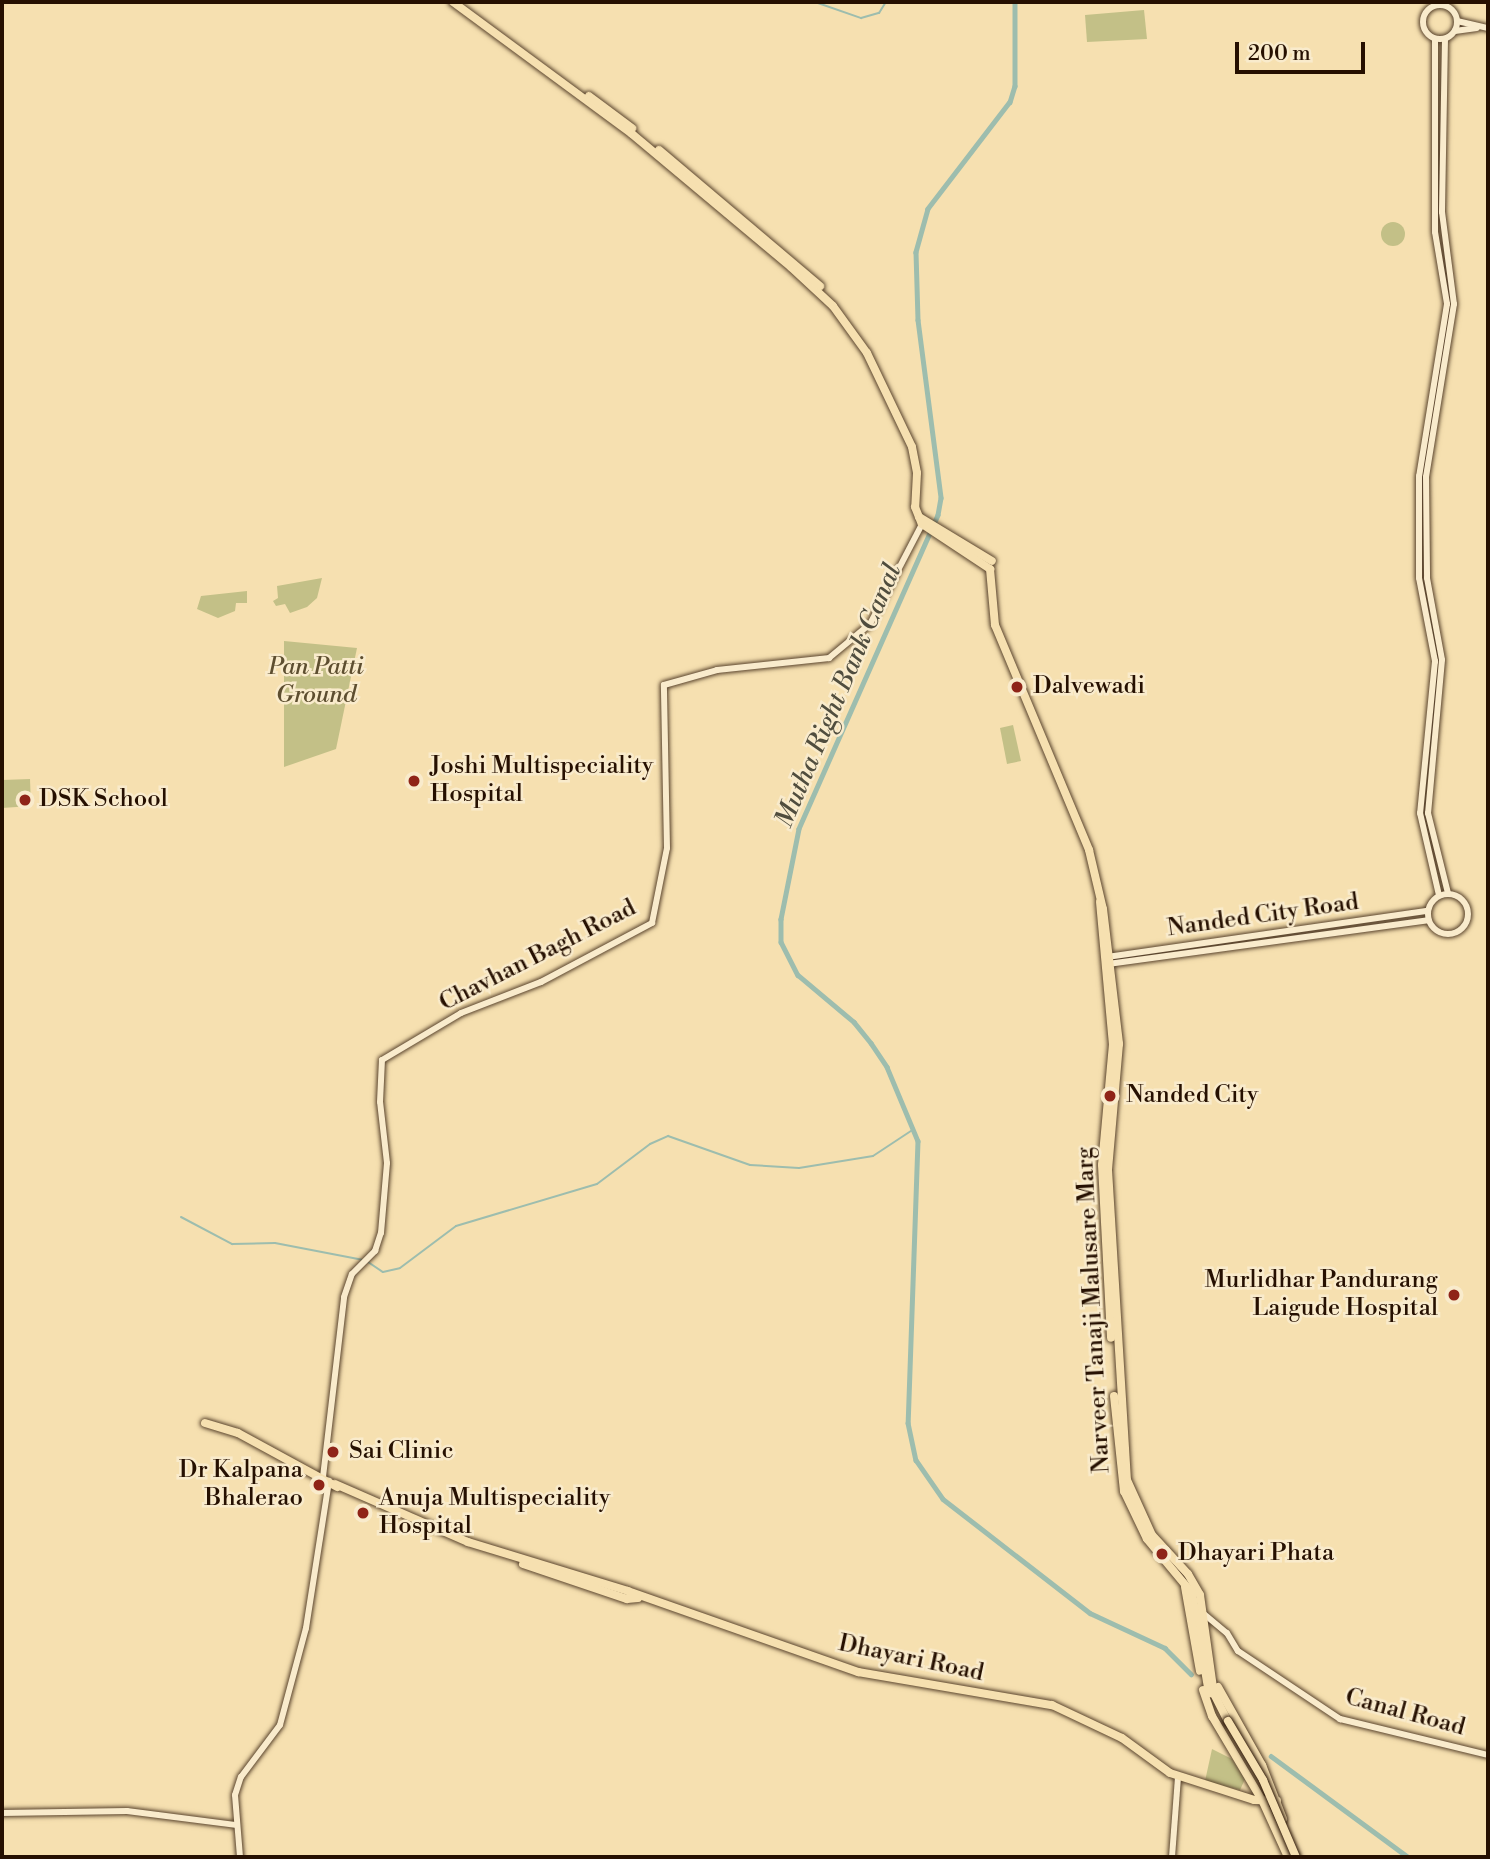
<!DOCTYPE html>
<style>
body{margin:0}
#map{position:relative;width:1490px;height:1859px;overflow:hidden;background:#f6e0b0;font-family:"Libre Bodoni",serif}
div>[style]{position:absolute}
.green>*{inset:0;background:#c3c087}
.round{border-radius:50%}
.stream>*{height:2px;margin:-1px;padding:0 1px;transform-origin:1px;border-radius:1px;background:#9dbdae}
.canal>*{height:4.5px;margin:-2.25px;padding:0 2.25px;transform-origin:2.25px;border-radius:2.25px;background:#9dbdae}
.roads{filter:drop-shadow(0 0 2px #5a442d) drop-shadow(0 0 2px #5a442d)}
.minor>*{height:6px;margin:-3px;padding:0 3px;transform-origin:3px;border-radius:3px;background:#f9ebcc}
.minor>.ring{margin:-3px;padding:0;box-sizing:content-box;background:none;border:6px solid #f9ebcc;border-radius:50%}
.major>*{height:8px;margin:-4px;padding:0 4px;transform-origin:4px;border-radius:4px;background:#f6e0b0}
.bridges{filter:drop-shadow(0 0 2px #261001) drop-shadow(0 0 2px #261001)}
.major-bridge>*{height:8px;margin:-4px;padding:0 4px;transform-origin:4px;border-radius:4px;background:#f6e0b0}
.dots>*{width:19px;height:19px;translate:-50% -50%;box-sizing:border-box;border:4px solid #f9ebcc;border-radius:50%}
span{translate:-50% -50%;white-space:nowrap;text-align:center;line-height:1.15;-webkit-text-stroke:5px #f9ebcc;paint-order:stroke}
.park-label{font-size:24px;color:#5d4e30;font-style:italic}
.poi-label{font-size:24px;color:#261001}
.left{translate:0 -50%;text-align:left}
.right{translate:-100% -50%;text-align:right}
.street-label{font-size:24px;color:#261001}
.water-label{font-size:26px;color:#504d3e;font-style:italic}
.frame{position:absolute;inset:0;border:4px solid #261001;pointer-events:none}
.scale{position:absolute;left:1235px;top:42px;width:130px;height:32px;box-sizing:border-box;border:4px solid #261001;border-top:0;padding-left:9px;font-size:21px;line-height:24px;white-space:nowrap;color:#261001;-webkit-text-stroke:5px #f9ebcc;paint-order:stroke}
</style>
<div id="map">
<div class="green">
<div style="clip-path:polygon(1144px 10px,1147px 39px,1087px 42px,1085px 15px)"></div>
<div class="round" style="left:1381px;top:222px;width:24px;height:24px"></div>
<div style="clip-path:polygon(322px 578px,317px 598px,307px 607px,290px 613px,285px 604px,276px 606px,273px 601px,278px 598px,277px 586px)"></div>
<div style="clip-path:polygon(247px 591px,247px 603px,236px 603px,235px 611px,218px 618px,197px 609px,201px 596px)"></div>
<div style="clip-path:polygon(284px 641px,357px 648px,336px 749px,284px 767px)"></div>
<div style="clip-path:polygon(1013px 725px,1021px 761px,1007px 764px,1000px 728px)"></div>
<div style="clip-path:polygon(30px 779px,31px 806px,2px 808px,2px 780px)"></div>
<div style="clip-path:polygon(1212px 1749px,1232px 1759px,1245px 1779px,1240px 1790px,1205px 1781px)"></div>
</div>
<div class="stream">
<div style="left:815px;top:2px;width:49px;rotate:19.2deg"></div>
<div style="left:861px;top:18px;width:19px;rotate:-16deg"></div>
<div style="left:879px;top:13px;width:13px;rotate:-58deg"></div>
<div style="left:181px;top:1217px;width:58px;rotate:27.9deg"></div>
<div style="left:232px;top:1244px;width:43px;rotate:-1.3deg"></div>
<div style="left:275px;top:1243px;width:90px;rotate:10.9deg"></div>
<div style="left:368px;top:1262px;width:18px;rotate:34deg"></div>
<div style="left:383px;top:1272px;width:17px;rotate:-13deg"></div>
<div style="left:400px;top:1268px;width:70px;rotate:-36.9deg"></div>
<div style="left:456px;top:1226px;width:147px;rotate:-16.6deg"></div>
<div style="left:597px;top:1184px;width:66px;rotate:-37deg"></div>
<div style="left:650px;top:1144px;width:20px;rotate:-24deg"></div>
<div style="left:668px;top:1136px;width:87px;rotate:19.5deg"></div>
<div style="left:750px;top:1165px;width:49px;rotate:3.5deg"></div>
<div style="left:799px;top:1168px;width:75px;rotate:-9.2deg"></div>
<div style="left:873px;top:1156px;width:49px;rotate:-33.4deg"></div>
</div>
<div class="canal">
<div style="left:1015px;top:2px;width:84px;rotate:90deg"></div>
<div style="left:1015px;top:86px;width:17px;rotate:107deg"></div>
<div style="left:1010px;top:102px;width:135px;rotate:127.5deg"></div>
<div style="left:928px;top:209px;width:45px;rotate:105.6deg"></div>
<div style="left:916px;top:252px;width:68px;rotate:88.3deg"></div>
<div style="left:918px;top:320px;width:179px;rotate:82.6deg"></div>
<div style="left:941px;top:498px;width:17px;rotate:100deg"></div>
<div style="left:938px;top:515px;width:343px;rotate:113.9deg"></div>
<div style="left:799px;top:829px;width:92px;rotate:101.3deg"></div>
<div style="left:781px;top:919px;width:23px;rotate:90deg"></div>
<div style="left:781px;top:942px;width:37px;rotate:63deg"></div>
<div style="left:798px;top:975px;width:73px;rotate:40deg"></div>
<div style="left:854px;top:1022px;width:27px;rotate:51deg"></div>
<div style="left:871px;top:1043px;width:29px;rotate:56deg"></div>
<div style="left:887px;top:1067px;width:80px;rotate:67.3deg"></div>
<div style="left:918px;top:1141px;width:282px;rotate:92deg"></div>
<div style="left:908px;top:1423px;width:38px;rotate:78deg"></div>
<div style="left:916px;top:1460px;width:47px;rotate:55.3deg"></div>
<div style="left:943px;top:1499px;width:186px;rotate:37.8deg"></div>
<div style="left:1090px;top:1613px;width:83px;rotate:25deg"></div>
<div style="left:1165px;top:1648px;width:37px;rotate:45deg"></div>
<div style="left:1271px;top:1756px;width:170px;rotate:36.4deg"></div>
</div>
<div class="roads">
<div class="minor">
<div class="ring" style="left:1423px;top:5px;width:28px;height:28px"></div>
<div style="left:1457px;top:21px;width:32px;rotate:13deg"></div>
<div style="left:1455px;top:31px;width:22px;rotate:-8deg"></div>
<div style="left:1435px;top:39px;width:193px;rotate:90deg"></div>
<div style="left:1435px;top:232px;width:73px;rotate:80.5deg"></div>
<div style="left:1447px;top:304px;width:174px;rotate:99.2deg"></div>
<div style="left:1419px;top:476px;width:102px;rotate:90deg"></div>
<div style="left:1419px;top:578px;width:85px;rotate:79.1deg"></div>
<div style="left:1435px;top:661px;width:153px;rotate:95.6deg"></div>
<div style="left:1420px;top:813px;width:84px;rotate:77deg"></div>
<div style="left:1445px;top:39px;width:173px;rotate:91deg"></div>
<div style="left:1442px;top:212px;width:93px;rotate:82.6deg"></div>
<div style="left:1454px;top:304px;width:175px;rotate:99.2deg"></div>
<div style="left:1426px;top:477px;width:101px;rotate:89.4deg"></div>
<div style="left:1427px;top:578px;width:83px;rotate:79.6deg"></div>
<div style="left:1442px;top:660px;width:154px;rotate:95.2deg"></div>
<div style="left:1428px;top:813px;width:82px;rotate:76deg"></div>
<div class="ring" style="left:1428px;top:894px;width:34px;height:34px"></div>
<div style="left:1107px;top:957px;width:324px;rotate:-8.2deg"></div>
<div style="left:1108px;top:964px;width:323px;rotate:-7.8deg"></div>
<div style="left:323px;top:1477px;width:181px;rotate:-83.3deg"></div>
<div style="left:344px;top:1297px;width:24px;rotate:-71deg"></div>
<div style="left:352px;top:1274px;width:33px;rotate:-45deg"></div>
<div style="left:375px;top:1251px;width:19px;rotate:-72deg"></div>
<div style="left:381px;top:1233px;width:70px;rotate:-85.1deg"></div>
<div style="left:387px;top:1163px;width:61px;rotate:-96.5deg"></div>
<div style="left:380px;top:1102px;width:42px;rotate:-87.3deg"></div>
<div style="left:382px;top:1060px;width:92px;rotate:-30.7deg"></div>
<div style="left:461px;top:1013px;width:86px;rotate:-21.2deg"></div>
<div style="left:541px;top:982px;width:126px;rotate:-28deg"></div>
<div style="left:652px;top:923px;width:76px;rotate:-78.7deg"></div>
<div style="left:667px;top:848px;width:163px;rotate:-91.1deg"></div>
<div style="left:664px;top:685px;width:55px;rotate:-15.8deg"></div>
<div style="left:717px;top:670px;width:113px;rotate:-6.1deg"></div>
<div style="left:829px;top:658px;width:53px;rotate:-39.7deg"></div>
<div style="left:870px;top:624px;width:113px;rotate:-62.5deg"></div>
<div style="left:1204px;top:1614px;width:30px;rotate:40deg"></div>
<div style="left:1227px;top:1633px;width:21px;rotate:59deg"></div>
<div style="left:1238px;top:1651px;width:123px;rotate:33.7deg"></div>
<div style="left:1340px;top:1719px;width:152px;rotate:13.7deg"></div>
<div style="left:2px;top:1813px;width:125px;rotate:-0.9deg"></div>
<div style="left:127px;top:1811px;width:111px;rotate:7.3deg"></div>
<div style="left:240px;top:1857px;width:62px;rotate:-94.6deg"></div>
<div style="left:235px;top:1795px;width:19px;rotate:-72deg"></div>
<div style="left:241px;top:1777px;width:65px;rotate:-53.1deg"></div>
<div style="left:280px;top:1725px;width:100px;rotate:-75deg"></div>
<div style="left:306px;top:1628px;width:149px;rotate:-81.1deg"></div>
<div style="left:1172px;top:1857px;width:80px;rotate:-85.7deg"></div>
</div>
<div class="major">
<div style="left:453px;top:2px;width:222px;rotate:36.4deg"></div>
<div style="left:632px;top:134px;width:207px;rotate:39.9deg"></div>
<div style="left:791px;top:267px;width:57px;rotate:42.9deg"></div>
<div style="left:833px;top:306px;width:58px;rotate:54.1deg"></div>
<div style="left:867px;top:353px;width:104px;rotate:64.4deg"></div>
<div style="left:912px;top:447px;width:26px;rotate:79deg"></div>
<div style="left:917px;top:473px;width:34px;rotate:93deg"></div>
<div style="left:915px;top:507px;width:18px;rotate:68deg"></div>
<div style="left:922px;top:524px;width:82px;rotate:33.5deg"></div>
<div style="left:990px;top:569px;width:56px;rotate:84.9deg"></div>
<div style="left:995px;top:625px;width:244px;rotate:67.3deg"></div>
<div style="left:1089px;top:850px;width:61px;rotate:76.7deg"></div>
<div style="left:1103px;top:909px;width:136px;rotate:83.2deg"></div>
<div style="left:1119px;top:1044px;width:126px;rotate:95deg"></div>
<div style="left:1108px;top:1170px;width:311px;rotate:86.5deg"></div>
<div style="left:1127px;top:1480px;width:60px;rotate:65.6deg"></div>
<div style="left:1152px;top:1535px;width:53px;rotate:47.3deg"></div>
<div style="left:1188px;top:1574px;width:24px;rotate:60deg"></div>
<div style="left:1200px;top:1595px;width:100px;rotate:82deg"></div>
<div style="left:1214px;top:1694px;width:30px;rotate:63deg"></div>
<div style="left:589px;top:96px;width:54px;rotate:36.7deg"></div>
<div style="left:659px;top:150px;width:211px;rotate:40.2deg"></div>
<div style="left:919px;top:517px;width:85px;rotate:31.1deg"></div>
<div style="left:1100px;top:902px;width:143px;rotate:84.8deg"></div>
<div style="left:1113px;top:1044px;width:121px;rotate:95.2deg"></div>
<div style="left:1102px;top:1165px;width:173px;rotate:87deg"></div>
<div style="left:1114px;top:1396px;width:96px;rotate:84deg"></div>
<div style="left:1124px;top:1491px;width:53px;rotate:64.4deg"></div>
<div style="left:1147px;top:1539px;width:70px;rotate:50.2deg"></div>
<div style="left:1192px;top:1593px;width:102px;rotate:80.4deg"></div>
<div style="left:205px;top:1423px;width:34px;rotate:17deg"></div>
<div style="left:238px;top:1433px;width:113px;rotate:28.6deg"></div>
<div style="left:335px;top:1484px;width:145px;rotate:23.6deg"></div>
<div style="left:468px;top:1542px;width:167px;rotate:17deg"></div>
<div style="left:628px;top:1591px;width:244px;rotate:19.4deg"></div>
<div style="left:858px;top:1672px;width:197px;rotate:9.7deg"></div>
<div style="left:1052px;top:1705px;width:77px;rotate:25.2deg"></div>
<div style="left:1122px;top:1738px;width:59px;rotate:36.1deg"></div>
<div style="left:1170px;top:1773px;width:88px;rotate:17.8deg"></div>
<div style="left:1254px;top:1800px;width:23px;rotate:2deg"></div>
<div style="left:523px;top:1564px;width:110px;rotate:18.6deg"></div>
<div style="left:627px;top:1599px;width:11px;rotate:-5deg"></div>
<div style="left:1185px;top:1587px;width:85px;rotate:79.9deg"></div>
<div style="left:1218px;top:1687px;width:90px;rotate:60.6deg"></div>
<div style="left:1262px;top:1765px;width:58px;rotate:68.7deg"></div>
<div style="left:1203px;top:1690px;width:28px;rotate:71deg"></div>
<div style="left:1212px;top:1716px;width:100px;rotate:59.3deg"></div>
<div style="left:1263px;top:1802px;width:60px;rotate:65.6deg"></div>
</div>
</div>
<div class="bridges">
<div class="major-bridge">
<div style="left:1228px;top:1721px;width:69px;rotate:59.3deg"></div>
<div style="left:1263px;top:1780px;width:84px;rotate:66.8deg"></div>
</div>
</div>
<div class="dots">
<div style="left:1017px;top:687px;background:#8f2418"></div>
<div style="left:414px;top:781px;background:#8f2418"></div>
<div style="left:25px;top:800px;background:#8f2418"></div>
<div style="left:1110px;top:1096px;background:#8f2418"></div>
<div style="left:1454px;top:1295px;background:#8f2418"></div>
<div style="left:333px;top:1452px;background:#8f2418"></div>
<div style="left:319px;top:1485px;background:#8f2418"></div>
<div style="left:363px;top:1513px;background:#8f2418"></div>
<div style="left:1162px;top:1554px;background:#8f2418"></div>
</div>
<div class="park-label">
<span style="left:316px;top:682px">Pan Patti<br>Ground</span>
</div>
<div class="poi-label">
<span class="left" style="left:1033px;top:687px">Dalvewadi</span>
<span class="left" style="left:430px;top:781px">Joshi Multispeciality<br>Hospital</span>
<span class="left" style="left:39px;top:800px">DSK School</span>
<span class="left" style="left:1126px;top:1096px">Nanded City</span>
<span class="right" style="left:1438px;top:1295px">Murlidhar Pandurang<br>Laigude Hospital</span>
<span class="left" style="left:349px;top:1452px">Sai Clinic</span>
<span class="right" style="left:303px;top:1485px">Dr Kalpana<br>Bhalerao</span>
<span class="left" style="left:379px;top:1513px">Anuja Multispeciality<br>Hospital</span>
<span class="left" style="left:1178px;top:1554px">Dhayari Phata</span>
</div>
<div class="street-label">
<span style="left:1263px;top:916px;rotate:-8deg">Nanded City Road</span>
<span style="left:538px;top:956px;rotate:-27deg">Chavhan Bagh Road</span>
<span style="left:1094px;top:1310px;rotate:-93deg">Narveer Tanaji Malusare Marg</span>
<span style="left:911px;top:1659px;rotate:12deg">Dhayari Road</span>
<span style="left:1405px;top:1713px;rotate:15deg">Canal Road</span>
</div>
<div class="water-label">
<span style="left:839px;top:696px;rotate:-67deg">Mutha Right Bank Canal</span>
</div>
<div class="frame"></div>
<div class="scale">200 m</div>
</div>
